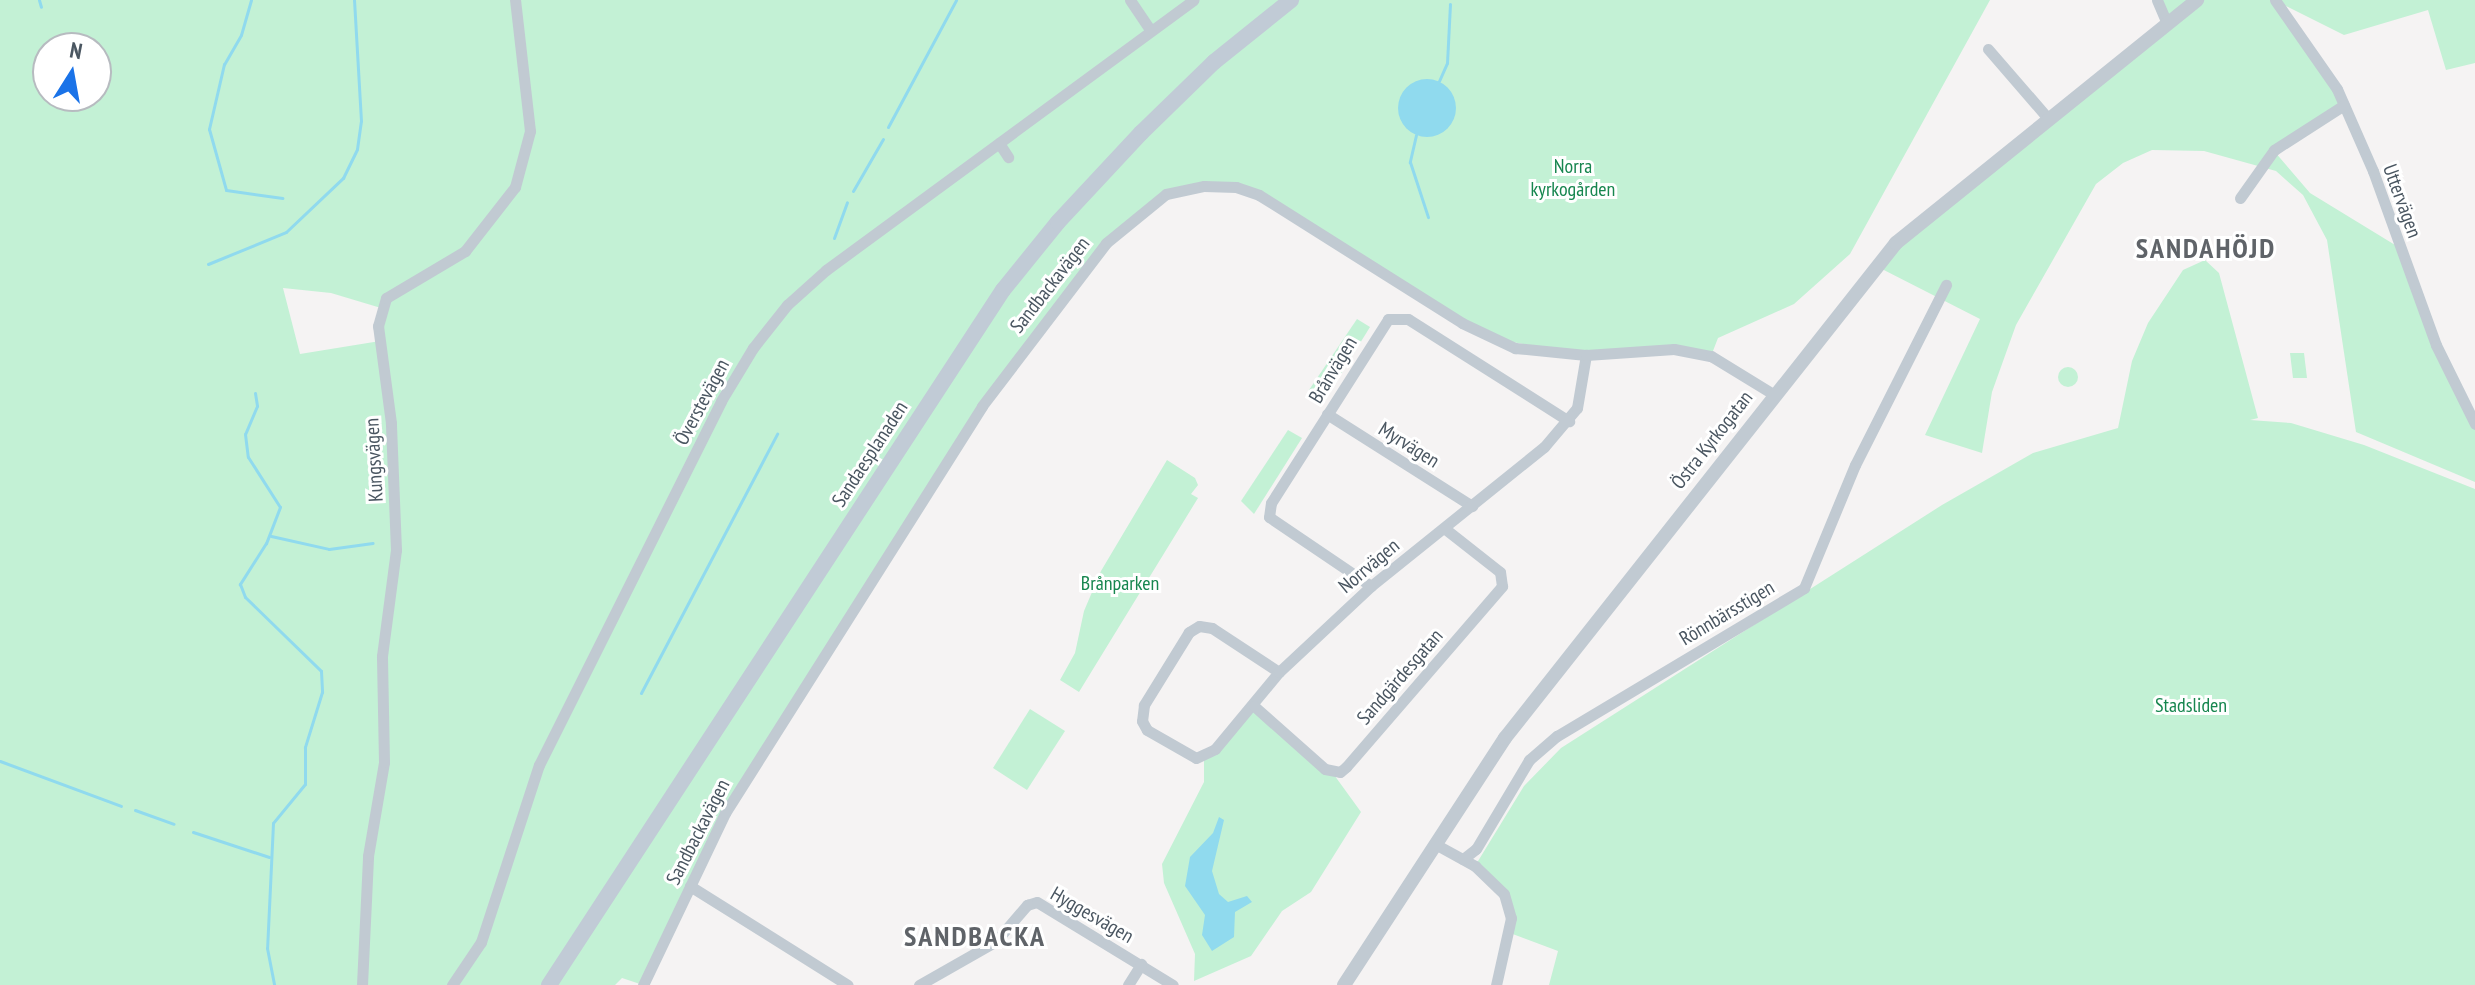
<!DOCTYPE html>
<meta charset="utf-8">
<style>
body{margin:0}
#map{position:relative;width:2475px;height:985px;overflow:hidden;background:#f5f3f3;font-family:"PT Sans Narrow",sans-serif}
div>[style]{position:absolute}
.green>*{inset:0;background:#c3f1d5}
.round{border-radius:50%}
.water>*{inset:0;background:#90daee}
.stream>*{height:3px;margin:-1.5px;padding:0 1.5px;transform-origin:1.5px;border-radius:1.5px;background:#90daee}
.minor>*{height:11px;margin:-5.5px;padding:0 5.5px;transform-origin:5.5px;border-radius:5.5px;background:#c1cad2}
.tertiary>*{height:14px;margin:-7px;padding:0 7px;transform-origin:7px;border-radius:7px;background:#c1cad2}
.secondary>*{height:16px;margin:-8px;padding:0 8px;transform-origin:8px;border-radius:8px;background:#c1cbd6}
span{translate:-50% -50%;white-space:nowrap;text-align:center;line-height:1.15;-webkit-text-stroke:6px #fff;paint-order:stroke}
.park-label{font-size:20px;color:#17864f}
.street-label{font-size:20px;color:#4a5661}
.district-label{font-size:28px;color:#5f6368;font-weight:700;letter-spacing:2px}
.north{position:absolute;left:32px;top:32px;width:80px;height:80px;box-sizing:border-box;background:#fff;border:2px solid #b7bbc0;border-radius:50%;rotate:11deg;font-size:22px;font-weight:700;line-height:32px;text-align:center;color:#4a5661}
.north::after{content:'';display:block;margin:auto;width:28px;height:36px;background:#1a73e8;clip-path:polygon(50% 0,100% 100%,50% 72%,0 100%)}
</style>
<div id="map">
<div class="green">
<div style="clip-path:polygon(evenodd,0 0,1990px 0,1850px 254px,1794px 304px,1718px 338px,1711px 356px,1674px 349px,1586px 355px,1490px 338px,1259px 195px,1204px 186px,1151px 202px,1045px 317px,725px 813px,643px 985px,622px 978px,615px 985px,0 985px,0 0,48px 48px,96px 48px,96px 96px,48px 96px,48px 48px,0 0,283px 288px,331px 293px,381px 308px,380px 341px,300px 354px,283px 288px)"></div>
<div style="clip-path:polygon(2157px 0,2475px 0,2475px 63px,2446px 70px,2428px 10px,2344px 35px,2278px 2px,2344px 105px,2274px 151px,2310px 193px,2400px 248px,2475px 424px,2475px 482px,2356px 432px,2327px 240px,2303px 195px,2276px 171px,2204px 151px,2152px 150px,2123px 163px,2096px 184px,2016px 325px,1992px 392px,1982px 453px,1925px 435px,1980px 319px,1876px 266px,2166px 24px)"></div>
<div style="clip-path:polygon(2205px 260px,2219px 273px,2258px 418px,2250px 420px,2291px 423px,2364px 445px,2475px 489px,2475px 985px,1549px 985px,1558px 951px,1510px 933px,1509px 906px,1475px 866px,1524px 786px,1561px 748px,1942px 505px,2033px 453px,2118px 428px,2132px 361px,2148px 323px,2183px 270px)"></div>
<div style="clip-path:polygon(1357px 319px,1370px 327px,1323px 403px,1309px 390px)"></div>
<div style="clip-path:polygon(2290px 353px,2304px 353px,2307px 378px,2293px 378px)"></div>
<div class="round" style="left:2058px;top:367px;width:20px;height:20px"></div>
<div style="clip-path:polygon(1288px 430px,1302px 438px,1254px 514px,1241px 501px)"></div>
<div style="clip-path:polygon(1167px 460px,1195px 478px,1198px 485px,1191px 494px,1198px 498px,1079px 692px,1060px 680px,1075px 653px,1084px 611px,1101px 571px)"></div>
<div style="clip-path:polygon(1254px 706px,1332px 772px,1361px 812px,1311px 892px,1282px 911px,1251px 956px,1194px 981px,1195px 954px,1164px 883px,1162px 864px,1204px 782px,1204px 757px)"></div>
<div style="clip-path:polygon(1030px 709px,1065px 731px,1027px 790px,993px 768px)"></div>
</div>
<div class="water">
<div class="round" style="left:1398px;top:79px;width:58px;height:58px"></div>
<div style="clip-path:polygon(1219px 817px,1224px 820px,1212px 871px,1219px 894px,1228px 902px,1247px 896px,1252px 902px,1235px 912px,1234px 937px,1212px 951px,1202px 935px,1205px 915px,1185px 886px,1190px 857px,1213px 833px)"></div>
</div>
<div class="stream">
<div style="left:39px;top:0;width:7px;rotate:74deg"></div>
<div style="left:251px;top:0;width:36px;rotate:106deg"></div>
<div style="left:241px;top:35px;width:34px;rotate:120deg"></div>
<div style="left:224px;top:64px;width:67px;rotate:103deg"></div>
<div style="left:209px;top:129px;width:63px;rotate:74.4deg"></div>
<div style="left:226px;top:190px;width:57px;rotate:8.1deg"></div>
<div style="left:1439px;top:81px;width:20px;rotate:-66deg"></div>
<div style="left:1447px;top:63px;width:59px;rotate:-87.1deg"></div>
<div style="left:888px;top:127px;width:144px;rotate:-61.8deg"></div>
<div style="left:1416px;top:135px;width:28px;rotate:103deg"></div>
<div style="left:1410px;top:162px;width:58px;rotate:71.9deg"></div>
<div style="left:853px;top:191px;width:60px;rotate:-60deg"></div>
<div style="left:834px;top:238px;width:38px;rotate:-70deg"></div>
<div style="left:208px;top:264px;width:84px;rotate:-22.3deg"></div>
<div style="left:286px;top:232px;width:79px;rotate:-43.5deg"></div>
<div style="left:343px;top:178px;width:32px;rotate:-64deg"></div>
<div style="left:357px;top:149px;width:28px;rotate:-82deg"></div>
<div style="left:361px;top:121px;width:121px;rotate:-93.3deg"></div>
<div style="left:255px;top:393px;width:13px;rotate:81deg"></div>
<div style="left:257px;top:406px;width:30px;rotate:113deg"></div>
<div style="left:245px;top:434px;width:23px;rotate:83deg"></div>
<div style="left:248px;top:457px;width:59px;rotate:57.4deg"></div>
<div style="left:280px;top:507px;width:39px;rotate:111deg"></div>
<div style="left:266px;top:543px;width:49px;rotate:122.4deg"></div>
<div style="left:240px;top:584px;width:14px;rotate:69deg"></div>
<div style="left:245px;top:597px;width:106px;rotate:44.2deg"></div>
<div style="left:321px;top:671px;width:21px;rotate:87deg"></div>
<div style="left:322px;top:692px;width:58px;rotate:107.2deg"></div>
<div style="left:305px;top:747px;width:37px;rotate:90deg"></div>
<div style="left:305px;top:784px;width:50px;rotate:129.4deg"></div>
<div style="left:273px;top:823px;width:125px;rotate:92.7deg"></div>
<div style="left:267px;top:948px;width:38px;rotate:79deg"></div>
<div style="left:271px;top:536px;width:59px;rotate:12.6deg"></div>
<div style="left:329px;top:549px;width:44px;rotate:-7.8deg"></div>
<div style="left:641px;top:693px;width:293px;rotate:-62.3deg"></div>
<div style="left:0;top:761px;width:129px;rotate:20.4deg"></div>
<div style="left:135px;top:810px;width:41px;rotate:19.7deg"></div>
<div style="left:193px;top:832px;width:80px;rotate:18.2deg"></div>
</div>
<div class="minor">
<div style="left:1130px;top:0;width:37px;rotate:56deg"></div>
<div style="left:2157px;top:0;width:26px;rotate:67deg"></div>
<div style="left:2275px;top:0;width:108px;rotate:55.1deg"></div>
<div style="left:2337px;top:89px;width:90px;rotate:66.3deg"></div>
<div style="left:2373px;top:171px;width:185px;rotate:70.1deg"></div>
<div style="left:2436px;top:345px;width:88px;rotate:63.7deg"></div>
<div style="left:1988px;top:49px;width:90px;rotate:49.1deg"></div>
<div style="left:999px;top:143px;width:17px;rotate:57deg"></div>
<div style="left:2240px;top:198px;width:59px;rotate:-54.7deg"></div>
<div style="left:2274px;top:150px;width:83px;rotate:-32.7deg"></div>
<div style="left:1327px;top:414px;width:172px;rotate:32.4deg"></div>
<div style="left:1371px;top:586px;width:123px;rotate:-145.9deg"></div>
<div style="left:1269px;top:517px;width:14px;rotate:-82deg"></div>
<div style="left:1271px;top:503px;width:218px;rotate:-57.5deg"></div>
<div style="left:1388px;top:319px;width:20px"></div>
<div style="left:1408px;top:319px;width:191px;rotate:32.4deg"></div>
<div style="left:1279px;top:672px;width:80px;rotate:-146.7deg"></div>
<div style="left:1212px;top:628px;width:13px;rotate:-171deg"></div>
<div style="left:1199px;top:626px;width:12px;rotate:149deg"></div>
<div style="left:1189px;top:632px;width:86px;rotate:121.7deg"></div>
<div style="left:1144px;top:705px;width:16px;rotate:97deg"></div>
<div style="left:1142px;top:721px;width:10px;rotate:61deg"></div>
<div style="left:1147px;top:730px;width:56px;rotate:29.7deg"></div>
<div style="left:1196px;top:758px;width:21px;rotate:-25deg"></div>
<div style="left:1215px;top:749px;width:100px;rotate:-50.3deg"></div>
<div style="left:1279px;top:672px;width:126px;rotate:-43.1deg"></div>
<div style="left:1371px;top:586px;width:222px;rotate:-38.8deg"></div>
<div style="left:1544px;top:447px;width:51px;rotate:-49.8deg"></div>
<div style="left:1577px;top:408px;width:54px;rotate:-80.4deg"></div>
<div style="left:1254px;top:706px;width:95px;rotate:41.6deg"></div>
<div style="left:1325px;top:769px;width:15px;rotate:11deg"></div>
<div style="left:1340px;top:772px;width:8px;rotate:-40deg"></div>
<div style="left:1346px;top:767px;width:239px;rotate:-49.2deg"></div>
<div style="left:1502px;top:586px;width:14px;rotate:-98deg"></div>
<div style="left:1500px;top:572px;width:71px;rotate:-141.8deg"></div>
<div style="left:1435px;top:844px;width:46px;rotate:28.8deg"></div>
<div style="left:1475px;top:866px;width:40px;rotate:44deg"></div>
<div style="left:1504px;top:894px;width:25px;rotate:74deg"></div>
<div style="left:1511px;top:918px;width:69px;rotate:102.6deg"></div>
<div style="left:1463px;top:859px;width:16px;rotate:-38deg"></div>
<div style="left:1476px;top:849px;width:104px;rotate:-59.2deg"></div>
<div style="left:1529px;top:760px;width:37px;rotate:-41deg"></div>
<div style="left:1557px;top:736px;width:288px;rotate:-30.9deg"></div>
<div style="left:1804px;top:588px;width:133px;rotate:-67.5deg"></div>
<div style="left:1855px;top:465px;width:202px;rotate:-63.2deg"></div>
<div style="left:690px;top:886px;width:186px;rotate:32.1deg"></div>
<div style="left:362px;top:985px;width:129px;rotate:-87.3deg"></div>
<div style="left:368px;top:856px;width:95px;rotate:-80.3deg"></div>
<div style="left:384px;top:762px;width:106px;rotate:-91.1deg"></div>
<div style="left:382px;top:656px;width:107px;rotate:-82.5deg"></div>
<div style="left:396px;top:550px;width:127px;rotate:-92.3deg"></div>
<div style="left:391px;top:423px;width:98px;rotate:-97.6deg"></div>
<div style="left:378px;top:326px;width:29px;rotate:-74deg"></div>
<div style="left:386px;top:298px;width:92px;rotate:-30.7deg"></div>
<div style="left:465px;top:251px;width:81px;rotate:-52deg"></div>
<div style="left:515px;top:187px;width:58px;rotate:-75deg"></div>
<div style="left:530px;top:131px;width:132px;rotate:-96.5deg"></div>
<div style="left:452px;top:985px;width:52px;rotate:-56deg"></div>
<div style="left:481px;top:942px;width:186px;rotate:-71.9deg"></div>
<div style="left:539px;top:765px;width:407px;rotate:-63.4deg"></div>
<div style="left:721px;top:401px;width:62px;rotate:-58.9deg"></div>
<div style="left:753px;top:348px;width:55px;rotate:-51.7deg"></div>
<div style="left:787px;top:305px;width:52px;rotate:-41.9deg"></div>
<div style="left:826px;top:270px;width:456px;rotate:-36.3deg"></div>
<div style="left:643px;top:985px;width:191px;rotate:-64.5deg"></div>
<div style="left:725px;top:813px;width:481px;rotate:-57.7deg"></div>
<div style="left:982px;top:406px;width:205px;rotate:-52.7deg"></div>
<div style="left:1106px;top:243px;width:77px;rotate:-39.2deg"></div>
<div style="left:1166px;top:194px;width:39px;rotate:-12deg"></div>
<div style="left:1204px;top:186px;width:32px;rotate:2deg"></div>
<div style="left:1236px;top:187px;width:24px;rotate:19deg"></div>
<div style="left:1259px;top:195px;width:240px;rotate:32.2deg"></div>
<div style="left:1462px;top:323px;width:59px;rotate:25.3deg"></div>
<div style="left:1515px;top:348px;width:71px;rotate:5.6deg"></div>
<div style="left:1586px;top:355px;width:88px;rotate:-3.9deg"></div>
<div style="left:1674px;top:349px;width:38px;rotate:11deg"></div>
<div style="left:1711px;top:356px;width:73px;rotate:31.5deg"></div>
<div style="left:919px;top:985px;width:89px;rotate:-29.7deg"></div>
<div style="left:996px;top:941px;width:48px;rotate:-49.3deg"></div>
<div style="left:1027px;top:905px;width:10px;rotate:-17deg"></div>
<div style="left:1037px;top:902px;width:159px;rotate:31.4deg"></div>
<div style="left:1128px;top:985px;width:25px;rotate:-58deg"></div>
</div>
<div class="tertiary">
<div style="left:1344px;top:985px;width:295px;rotate:-56.9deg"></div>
<div style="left:1505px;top:738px;width:631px;rotate:-51.69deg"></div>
<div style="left:1896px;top:243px;width:387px;rotate:-38.9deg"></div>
</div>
<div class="secondary">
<div style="left:549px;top:985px;width:830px;rotate:-56.85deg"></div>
<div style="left:1003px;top:290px;width:87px;rotate:-51deg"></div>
<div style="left:1058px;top:222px;width:122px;rotate:-47deg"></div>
<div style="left:1141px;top:133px;width:102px;rotate:-44.2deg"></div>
<div style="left:1214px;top:62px;width:99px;rotate:-38.8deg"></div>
</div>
<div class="park-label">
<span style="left:1573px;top:178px">Norra<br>kyrkogården</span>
<span style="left:1120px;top:583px">Brånparken</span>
<span style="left:2191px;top:705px">Stadsliden</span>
</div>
<div class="street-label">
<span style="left:2402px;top:201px;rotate:70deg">Uttervägen</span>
<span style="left:1050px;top:285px;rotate:-52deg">Sandbackavägen</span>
<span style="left:1333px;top:370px;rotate:-59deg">Brånvägen</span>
<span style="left:702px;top:402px;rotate:-62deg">Överstevägen</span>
<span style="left:1712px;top:440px;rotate:-52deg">Östra Kyrkogatan</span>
<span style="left:1409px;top:445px;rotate:32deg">Myrvägen</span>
<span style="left:870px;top:454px;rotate:-57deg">Sandaesplanaden</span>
<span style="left:374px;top:460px;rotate:-93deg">Kungsvägen</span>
<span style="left:1369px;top:566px;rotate:-40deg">Norrvägen</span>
<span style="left:1727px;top:613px;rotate:-31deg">Rönnbärsstigen</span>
<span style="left:1400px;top:677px;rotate:-49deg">Sandgärdesgatan</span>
<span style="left:698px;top:832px;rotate:-63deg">Sandbackavägen</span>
<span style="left:1092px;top:915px;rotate:30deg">Hyggesvägen</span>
</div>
<div class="district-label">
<span style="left:2206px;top:248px">SANDAHÖJD</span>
<span style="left:975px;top:936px">SANDBACKA</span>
</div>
<div class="north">N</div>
</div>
